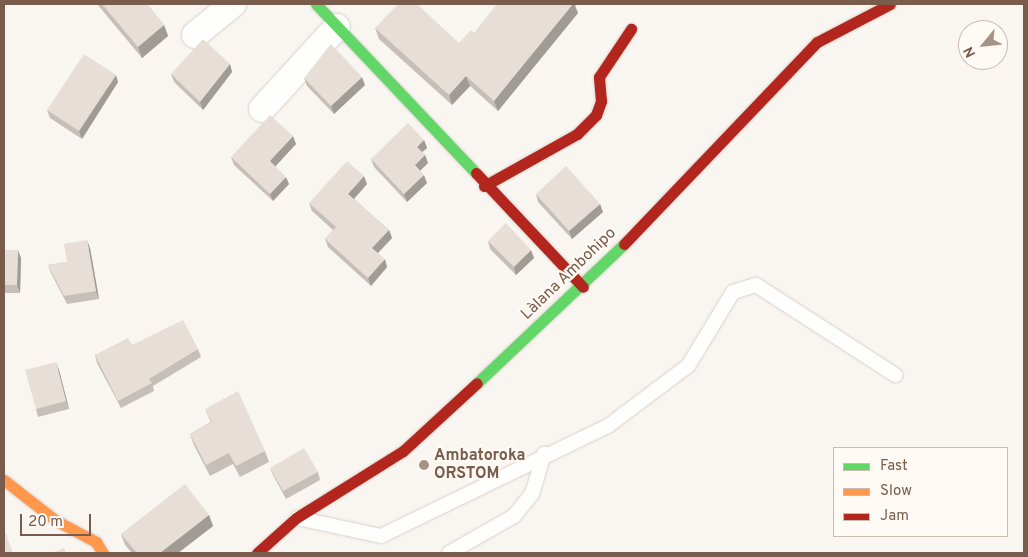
<!DOCTYPE html>
<meta charset="utf-8">
<style>
body{margin:0}
#map{position:relative;width:1028px;height:557px;overflow:hidden;background:#f9f5f0;font-family:Overpass,sans-serif}
div>[style]{position:absolute}
.roads{filter:drop-shadow(0 0 1px #d7d1cb) drop-shadow(0 0 1px #d7d1cb)}
.lane>*{height:14px;margin:-7px;padding:0 7px;transform-origin:7px;border-radius:7px;background:#fefefd}
.street>*{height:26px;margin:-13px;padding:0 13px;transform-origin:13px;border-radius:13px;background:#fefefd}
.fast>*{height:11px;margin:-5.5px;padding:0 5.5px;transform-origin:5.5px;border-radius:5.5px;background:#63d668}
.slow>*{height:11px;margin:-5.5px;padding:0 5.5px;transform-origin:5.5px;border-radius:5.5px;background:#ff974d}
.jam>*{height:11px;margin:-5.5px;padding:0 5.5px;transform-origin:5.5px;border-radius:5.5px;background:#b3261e}
.wall>*{inset:0;background:#c6bfb9}
.shaded-wall>*{inset:0;background:#a19b96}
.building>*{inset:0;background:#e6ded7}
.dots>*{width:14px;height:14px;translate:-50% -50%;box-sizing:border-box;border:2px solid #fffaf3;border-radius:50%}
span{translate:-50% -50%;white-space:nowrap;text-align:center;line-height:1.15;-webkit-text-stroke:4.5px #fffaf3;paint-order:stroke}
.street-label{font-size:16px;color:#7a5c4d}
.poi-label{font-size:16px;color:#7a5c4d;font-weight:700}
.left{translate:0 -50%;text-align:left}
.frame{position:absolute;inset:0;border:5px solid #7a5c4d;pointer-events:none}
.legend{position:absolute;left:833px;top:447px;width:175px;height:90px;box-sizing:border-box;background:#fffaf3;border:1px solid #cabbb1;margin:0;padding:6px 9px;list-style:none;font-size:15px;color:#7a5c4d}
.legend li{display:flex;align-items:center;gap:10px;height:25px}
.legend b{width:25px;border:1px solid #cabbb1}
.north{position:absolute;left:958px;top:20px;width:50px;height:50px;box-sizing:border-box;background:#fffaf3;border:1px solid #cabbb1;border-radius:50%;rotate:242deg;font-size:14px;font-weight:700;line-height:20px;text-align:center;color:#7a5c4d}
.north::after{content:'';display:block;margin:auto;width:18px;height:22px;background:#a69286;clip-path:polygon(50% 0,100% 100%,50% 72%,0 100%)}
.scale{position:absolute;left:20px;top:514px;width:71px;height:22px;box-sizing:border-box;border:2px solid #7a5c4d;border-top:0;padding-left:6px;font-size:15px;line-height:18px;white-space:nowrap;color:#7a5c4d;-webkit-text-stroke:4px #fffaf3;paint-order:stroke}
</style>
<div id="map">
<div class="roads">
<div class="lane">
<div style="left:297px;top:518px;width:86px;rotate:12.1deg"></div>
<div style="left:381px;top:536px;width:252px;rotate:-25.9deg"></div>
<div style="left:608px;top:426px;width:100px;rotate:-36.9deg"></div>
<div style="left:688px;top:366px;width:87px;rotate:-58.7deg"></div>
<div style="left:733px;top:292px;width:24px;rotate:-17deg"></div>
<div style="left:756px;top:285px;width:166px;rotate:32.9deg"></div>
<div style="left:449px;top:553px;width:75px;rotate:-29.6deg"></div>
<div style="left:514px;top:516px;width:28px;rotate:-51deg"></div>
<div style="left:532px;top:494px;width:42px;rotate:-73.3deg"></div>
</div>
<div class="street">
<div style="left:195px;top:35px;width:49px;rotate:-39.2deg"></div>
<div style="left:262px;top:109px;width:111px;rotate:-47.6deg"></div>
</div>
<div class="fast">
<div style="left:316px;top:4px;width:233px;rotate:46.6deg"></div>
<div style="left:477px;top:383px;width:202px;rotate:-43.4deg"></div>
</div>
<div class="slow">
<div style="left:4px;top:480px;width:65px;rotate:38.1deg"></div>
<div style="left:55px;top:520px;width:47px;rotate:28.2deg"></div>
<div style="left:96px;top:542px;width:13px;rotate:58deg"></div>
</div>
<div class="jam">
<div style="left:476px;top:173px;width:156px;rotate:46.8deg"></div>
<div style="left:484px;top:186px;width:107px;rotate:-29.2deg"></div>
<div style="left:577px;top:134px;width:27px;rotate:-45deg"></div>
<div style="left:596px;top:115px;width:15px;rotate:-70deg"></div>
<div style="left:601px;top:101px;width:24px;rotate:-95deg"></div>
<div style="left:599px;top:77px;width:58px;rotate:-56.3deg"></div>
<div style="left:624px;top:244px;width:279px;rotate:-46.3deg"></div>
<div style="left:817px;top:42px;width:82px;rotate:-27.5deg"></div>
<div style="left:257px;top:553px;width:52px;rotate:-41.9deg"></div>
<div style="left:296px;top:518px;width:126px;rotate:-32.1deg"></div>
<div style="left:403px;top:451px;width:100px;rotate:-42.6deg"></div>
</div>
</div>
<div class="wall">
<div style="clip-path:polygon(97px 4px,147px 4px,164px 25px,168px 36px,142px 58px)"></div>
<div style="clip-path:polygon(577px 4px,575px 6px,578px 13px,498px 111px,470px 86px,452px 105px,379px 39px,375px 28px,459px 43px,474px 33px)"></div>
<div style="clip-path:polygon(230px 64px,232px 72px,203px 110px,174px 82px,171px 74px)"></div>
<div style="clip-path:polygon(304px 78px,365px 85px,334px 114px,307px 86px)"></div>
<div style="clip-path:polygon(118px 82px,82px 139px,50px 118px,47px 110px)"></div>
<div style="clip-path:polygon(424px 140px,427px 148px,422px 152px,425px 155px,428px 163px,420px 170px,427px 183px,407px 202px,374px 167px,371px 159px)"></div>
<div style="clip-path:polygon(296px 144px,275px 166px,289px 184px,273px 201px,234px 165px,231px 157px)"></div>
<div style="clip-path:polygon(367px 184px,354px 199px,389px 230px,392px 238px,378px 253px,387px 267px,371px 286px,328px 247px,325px 239px,333px 230px,312px 211px,309px 203px)"></div>
<div style="clip-path:polygon(536px 194px,603px 212px,572px 239px,538px 202px)"></div>
<div style="clip-path:polygon(488px 241px,534px 258px,516px 275px,490px 249px)"></div>
<div style="clip-path:polygon(90px 248px,99px 299px,67px 304px,51px 273px,48px 265px,67px 262px)"></div>
<div style="clip-path:polygon(4px 250px,21px 258px,20px 293px,4px 293px)"></div>
<div style="clip-path:polygon(132px 345px,198px 349px,201px 357px,153px 386px,154px 391px,121px 408px,97px 363px,95px 355px)"></div>
<div style="clip-path:polygon(59px 370px,69px 409px,38px 417px,36px 409px)"></div>
<div style="clip-path:polygon(205px 409px,265px 451px,269px 462px,240px 477px,233px 464px,210px 476px,194px 445px,190px 434px,211px 422px)"></div>
<div style="clip-path:polygon(270px 468px,318px 472px,320px 480px,286px 499px,273px 475px)"></div>
<div style="clip-path:polygon(209px 515px,213px 526px,178px 553px,132px 553px,125px 545px,121px 534px)"></div>
</div>
<div class="shaded-wall">
<div style="clip-path:polygon(571px 4px,577px 4px,575px 6px,578px 13px,498px 111px,494px 101px)"></div>
<div style="clip-path:polygon(164px 25px,168px 36px,142px 58px,138px 47px)"></div>
<div style="clip-path:polygon(230px 64px,232px 72px,203px 110px,200px 102px)"></div>
<div style="clip-path:polygon(116px 75px,118px 82px,82px 139px,79px 131px)"></div>
<div style="clip-path:polygon(466px 76px,470px 86px,452px 105px,449px 95px)"></div>
<div style="clip-path:polygon(362px 77px,365px 85px,334px 114px,331px 106px)"></div>
<div style="clip-path:polygon(293px 136px,296px 144px,273px 169px,270px 161px)"></div>
<div style="clip-path:polygon(424px 140px,427px 148px,420px 154px,417px 147px)"></div>
<div style="clip-path:polygon(425px 155px,428px 163px,418px 173px,415px 165px)"></div>
<div style="clip-path:polygon(424px 175px,427px 183px,407px 202px,404px 194px)"></div>
<div style="clip-path:polygon(364px 176px,367px 184px,351px 202px,348px 194px)"></div>
<div style="clip-path:polygon(286px 177px,289px 184px,273px 201px,270px 194px)"></div>
<div style="clip-path:polygon(600px 204px,603px 212px,572px 239px,569px 231px)"></div>
<div style="clip-path:polygon(389px 230px,392px 238px,375px 256px,372px 248px)"></div>
<div style="clip-path:polygon(87px 240px,90px 248px,99px 299px,96px 291px)"></div>
<div style="clip-path:polygon(18px 250px,21px 258px,20px 293px,17px 285px)"></div>
<div style="clip-path:polygon(531px 250px,534px 258px,516px 275px,514px 267px)"></div>
<div style="clip-path:polygon(385px 259px,387px 267px,371px 286px,368px 278px)"></div>
<div style="clip-path:polygon(56px 362px,59px 370px,69px 409px,66px 401px)"></div>
<div style="clip-path:polygon(209px 515px,213px 526px,178px 553px,160px 553px)"></div>
</div>
<div class="building">
<div style="clip-path:polygon(102px 4px,147px 4px,164px 25px,138px 47px)"></div>
<div style="clip-path:polygon(398px 4px,417px 4px,459px 43px,471px 30px,474px 33px,497px 4px,573px 4px,494px 101px,466px 76px,449px 95px,375px 28px)"></div>
<div style="clip-path:polygon(203px 39px,230px 64px,200px 102px,171px 74px)"></div>
<div style="clip-path:polygon(331px 44px,362px 77px,331px 106px,304px 78px)"></div>
<div style="clip-path:polygon(84px 54px,116px 75px,79px 131px,47px 110px)"></div>
<div style="clip-path:polygon(270px 115px,293px 136px,270px 161px,286px 177px,270px 194px,231px 157px)"></div>
<div style="clip-path:polygon(408px 123px,424px 140px,417px 147px,425px 155px,415px 165px,424px 175px,404px 194px,371px 159px)"></div>
<div style="clip-path:polygon(347px 161px,364px 176px,348px 194px,389px 230px,372px 248px,385px 259px,368px 278px,325px 239px,336px 227px,309px 203px)"></div>
<div style="clip-path:polygon(566px 166px,600px 204px,569px 231px,536px 194px)"></div>
<div style="clip-path:polygon(506px 223px,531px 250px,514px 267px,488px 241px)"></div>
<div style="clip-path:polygon(87px 240px,96px 291px,64px 296px,48px 265px,67px 262px,64px 244px)"></div>
<div style="clip-path:polygon(4px 250px,18px 250px,17px 285px,4px 285px)"></div>
<div style="clip-path:polygon(183px 320px,198px 349px,149px 379px,152px 383px,118px 401px,95px 355px,128px 338px,132px 345px)"></div>
<div style="clip-path:polygon(56px 362px,66px 401px,36px 409px,25px 370px)"></div>
<div style="clip-path:polygon(238px 391px,265px 451px,236px 466px,229px 453px,206px 465px,190px 434px,212px 422px,205px 409px)"></div>
<div style="clip-path:polygon(304px 448px,318px 472px,283px 491px,270px 468px)"></div>
<div style="clip-path:polygon(185px 484px,209px 515px,160px 553px,137px 553px,121px 534px)"></div>
<div style="clip-path:polygon(6px 534px,13px 553px,4px 553px,4px 535px)"></div>
<div style="clip-path:polygon(64px 548px,66px 553px,52px 553px)"></div>
</div>
<div class="dots">
<div style="left:424px;top:465px;background:#a69286"></div>
</div>
<div class="street-label">
<span style="left:569px;top:274px;rotate:-44deg">Làlana Ambohipo</span>
</div>
<div class="poi-label">
<span class="left" style="left:434px;top:465px">Ambatoroka<br>ORSTOM</span>
</div>
<div class="frame"></div>
<ul class="legend">
<li><b style="height:6px;background:#63d668"></b>Fast</li>
<li><b style="height:6px;background:#ff974d"></b>Slow</li>
<li><b style="height:6px;background:#b3261e"></b>Jam</li>
</ul>
<div class="north">N</div>
<div class="scale">20 m</div>
</div>
